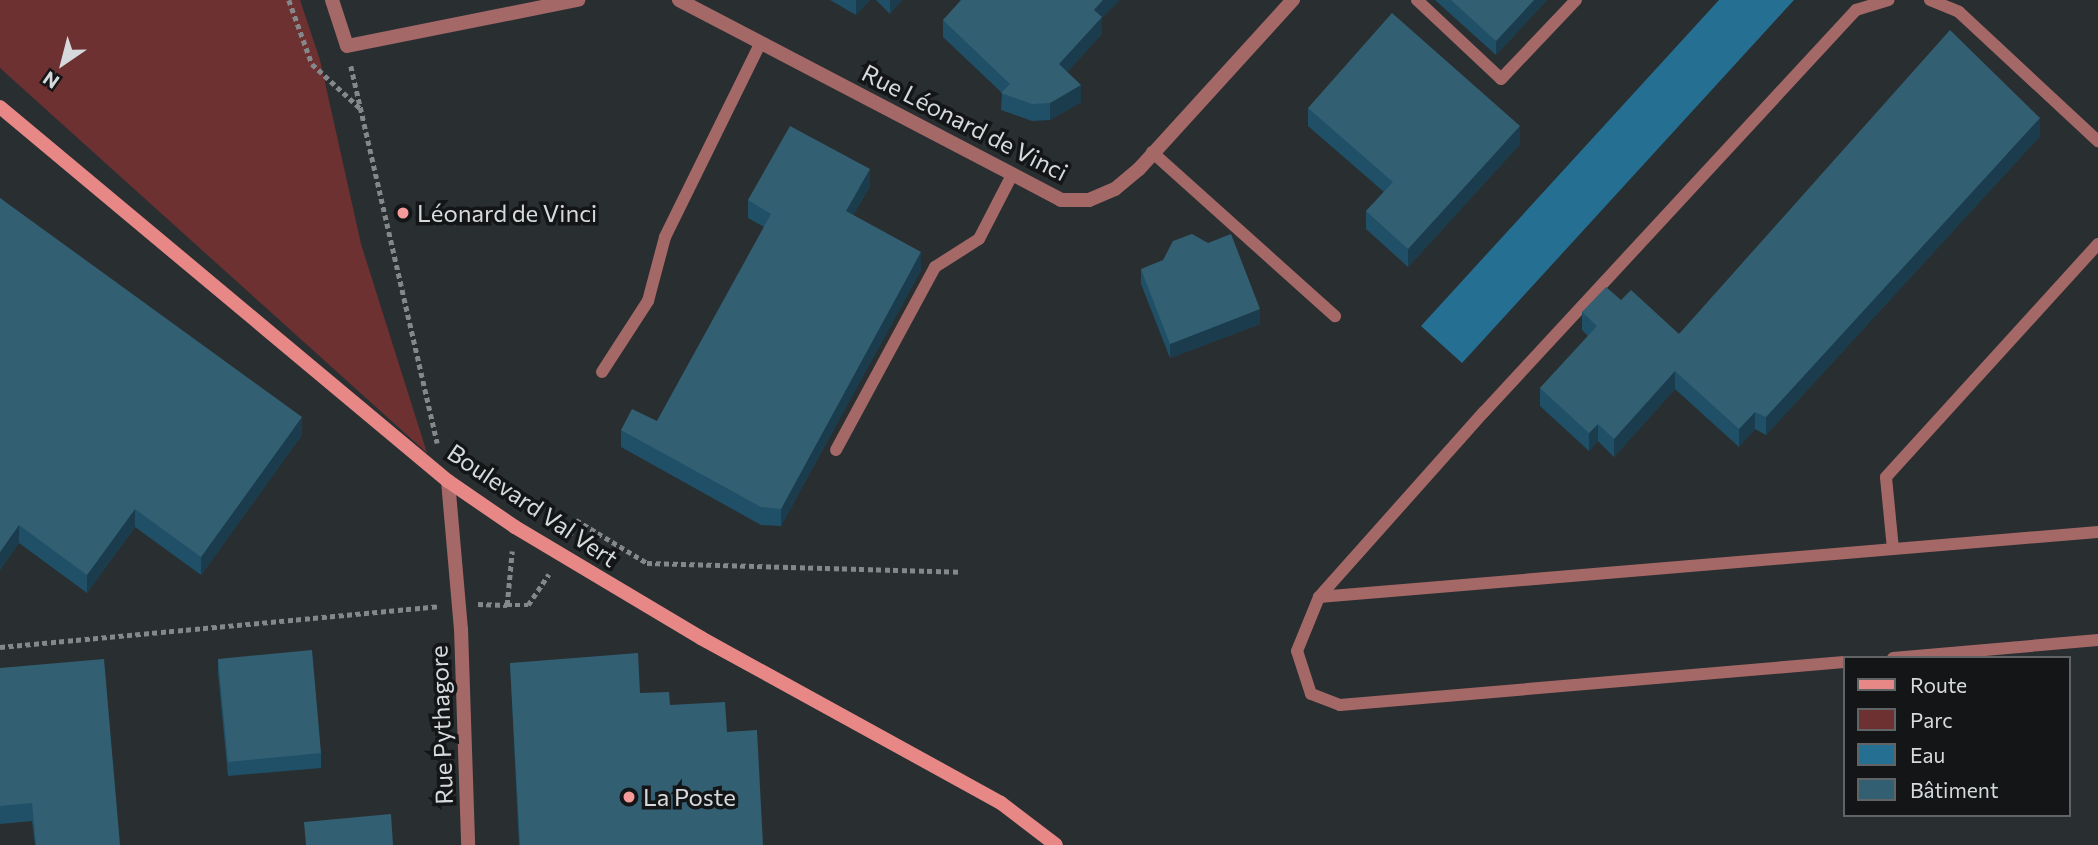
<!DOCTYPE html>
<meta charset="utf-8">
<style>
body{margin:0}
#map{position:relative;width:2098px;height:845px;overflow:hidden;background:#292e31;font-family:Commissioner,sans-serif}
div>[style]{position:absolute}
.green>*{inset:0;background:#6d3132}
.water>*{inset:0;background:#257092}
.path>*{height:4.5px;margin-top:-2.25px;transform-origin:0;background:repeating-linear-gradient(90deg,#84888b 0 5px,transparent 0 8.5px)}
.lane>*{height:12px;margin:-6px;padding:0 6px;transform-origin:6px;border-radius:6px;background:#a46867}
.street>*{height:14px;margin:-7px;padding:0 7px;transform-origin:7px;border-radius:7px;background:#a46867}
.secondary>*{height:14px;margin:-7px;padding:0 7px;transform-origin:7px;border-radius:7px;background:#e78887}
.wall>*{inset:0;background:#1f5067}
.shaded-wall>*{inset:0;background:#1b3c4c}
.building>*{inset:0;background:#335f73}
.dots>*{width:19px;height:19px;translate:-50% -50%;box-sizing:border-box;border:4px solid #131517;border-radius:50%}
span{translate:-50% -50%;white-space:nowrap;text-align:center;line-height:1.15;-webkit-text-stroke:7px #131517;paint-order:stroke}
.street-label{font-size:24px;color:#d7dadc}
.poi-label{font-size:24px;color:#d7dadc}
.left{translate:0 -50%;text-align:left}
.legend{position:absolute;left:1843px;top:656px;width:228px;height:161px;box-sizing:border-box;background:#131517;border:2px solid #616466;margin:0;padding:9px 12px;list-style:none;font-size:21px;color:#d7dadc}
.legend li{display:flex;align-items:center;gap:14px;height:35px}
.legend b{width:35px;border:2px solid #616466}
.north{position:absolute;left:28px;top:28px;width:70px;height:70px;-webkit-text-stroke:5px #131517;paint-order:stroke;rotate:215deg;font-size:19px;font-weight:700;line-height:28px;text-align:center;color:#d7dadc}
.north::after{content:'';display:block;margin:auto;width:24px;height:32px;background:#d7dadc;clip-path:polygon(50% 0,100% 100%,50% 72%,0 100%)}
</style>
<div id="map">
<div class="green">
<div style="clip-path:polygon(0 0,300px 0,320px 60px,361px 244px,427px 453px,0 68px)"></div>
</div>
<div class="water">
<div style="clip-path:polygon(1719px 0,1794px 0,1462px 363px,1421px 326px)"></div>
</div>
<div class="path">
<div style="left:289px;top:0;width:68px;rotate:70.2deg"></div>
<div style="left:312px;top:64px;width:65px;rotate:42.5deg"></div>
<div style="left:351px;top:66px;width:387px;rotate:77.1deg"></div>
<div style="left:570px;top:535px;width:16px;rotate:-68deg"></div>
<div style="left:576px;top:520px;width:83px;rotate:31.2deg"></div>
<div style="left:647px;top:563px;width:313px;rotate:1.6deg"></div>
<div style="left:478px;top:604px;width:29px;rotate:2deg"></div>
<div style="left:507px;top:605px;width:54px;rotate:-84.7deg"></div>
<div style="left:507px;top:605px;width:21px"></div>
<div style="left:528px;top:605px;width:37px;rotate:-56deg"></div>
<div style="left:0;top:647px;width:440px;rotate:-5.3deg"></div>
</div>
<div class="lane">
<div style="left:1417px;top:0;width:115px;rotate:43.2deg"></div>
<div style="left:1501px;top:79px;width:109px;rotate:-46.5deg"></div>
<div style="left:1930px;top:0;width:31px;rotate:22deg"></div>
<div style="left:1959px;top:12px;width:190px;rotate:42.9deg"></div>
<div style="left:1152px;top:152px;width:246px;rotate:41.9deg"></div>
<div style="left:602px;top:372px;width:85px;rotate:-57.1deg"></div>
<div style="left:648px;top:301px;width:66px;rotate:-75.1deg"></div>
<div style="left:665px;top:237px;width:217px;rotate:-63.8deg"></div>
<div style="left:836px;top:450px;width:208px;rotate:-61.6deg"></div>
<div style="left:935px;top:267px;width:52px;rotate:-32.5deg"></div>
<div style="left:979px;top:239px;width:72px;rotate:-62.7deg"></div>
<div style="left:1893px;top:549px;width:72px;rotate:-95.6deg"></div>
<div style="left:1886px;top:477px;width:315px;rotate:-47.7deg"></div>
<div style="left:1319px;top:597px;width:782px;rotate:-4.77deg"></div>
<div style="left:1893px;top:658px;width:206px;rotate:-5deg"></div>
<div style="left:1844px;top:662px;width:506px;rotate:175.12deg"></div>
<div style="left:1340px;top:705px;width:31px;rotate:-159deg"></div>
<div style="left:1311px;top:694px;width:45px;rotate:-108deg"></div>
<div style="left:1297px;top:651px;width:58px;rotate:-67.8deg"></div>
<div style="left:1319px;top:597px;width:248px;rotate:-48.3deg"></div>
<div style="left:1484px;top:412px;width:548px;rotate:-47.22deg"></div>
<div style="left:1856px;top:10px;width:34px;rotate:-17deg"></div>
</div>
<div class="street">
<div style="left:332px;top:0;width:48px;rotate:71.9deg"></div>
<div style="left:347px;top:46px;width:236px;rotate:-11.3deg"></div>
<div style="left:679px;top:0;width:431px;rotate:27.6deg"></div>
<div style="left:1061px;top:200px;width:28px"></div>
<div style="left:1089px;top:200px;width:28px;rotate:-23deg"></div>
<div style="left:1115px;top:189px;width:31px;rotate:-40deg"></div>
<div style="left:1139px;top:169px;width:229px;rotate:-47.7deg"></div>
<div style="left:448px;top:481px;width:149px;rotate:85deg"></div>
<div style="left:461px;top:629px;width:216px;rotate:88.1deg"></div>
</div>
<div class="secondary">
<div style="left:0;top:107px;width:584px;rotate:39.86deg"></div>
<div style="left:448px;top:481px;width:81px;rotate:34.5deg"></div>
<div style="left:515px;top:527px;width:217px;rotate:30.8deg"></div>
<div style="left:701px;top:638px;width:342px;rotate:28.8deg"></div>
<div style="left:1001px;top:803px;width:69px;rotate:37.4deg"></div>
</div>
<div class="wall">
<div style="clip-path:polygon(830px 0,870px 0,856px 15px)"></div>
<div style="clip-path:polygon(876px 0,902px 0,890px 14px)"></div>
<div style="clip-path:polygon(1435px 0,1547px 0,1496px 55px)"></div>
<div style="clip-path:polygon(1102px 18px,1102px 34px,1067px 72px,1081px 102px,1050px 120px,1032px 121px,1001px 110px,1002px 93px,943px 37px,943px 20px)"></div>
<div style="clip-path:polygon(1308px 108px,1520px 144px,1408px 267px,1366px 229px,1366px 211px,1384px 192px,1308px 126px)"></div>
<div style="clip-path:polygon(2040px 136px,1766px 435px,1755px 429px,1739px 447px,1675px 389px,1614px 457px,1598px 441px,1589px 451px,1540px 406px,1540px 388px,1588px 336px,1582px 330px,1582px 312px,1621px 300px,1679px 334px)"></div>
<div style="clip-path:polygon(870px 186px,853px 215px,921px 270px,781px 526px,761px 525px,621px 447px,621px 430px,657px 421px,764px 227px,748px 218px,748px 200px)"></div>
<div style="clip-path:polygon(0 198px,302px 435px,201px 575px,135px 527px,87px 593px,19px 543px,0 570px)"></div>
<div style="clip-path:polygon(1141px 269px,1260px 324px,1170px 358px,1141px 284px)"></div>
<div style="clip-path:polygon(218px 659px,321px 753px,321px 768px,228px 776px,218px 673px)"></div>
<div style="clip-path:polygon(510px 663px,640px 693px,670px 705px,727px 732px,763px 845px,519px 845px)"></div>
<div style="clip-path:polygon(0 668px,120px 845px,35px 845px,32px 821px,0 824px)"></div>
</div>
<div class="shaded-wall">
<div style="clip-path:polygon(856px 0,870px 0,856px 15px)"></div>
<div style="clip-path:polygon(890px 0,902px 0,890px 14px)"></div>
<div style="clip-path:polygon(1103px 0,1120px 0,1102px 18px,1102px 34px,1059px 81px,1059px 64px,1094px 10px)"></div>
<div style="clip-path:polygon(1534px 0,1547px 0,1496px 55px,1496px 41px)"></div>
<div style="clip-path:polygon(1081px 85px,1081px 102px,1050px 120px,1050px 103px)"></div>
<div style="clip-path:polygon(2040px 118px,2040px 136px,1766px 435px,1766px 417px)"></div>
<div style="clip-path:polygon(1520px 126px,1520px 144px,1408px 267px,1408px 249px)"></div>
<div style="clip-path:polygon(870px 169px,870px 186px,846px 228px,846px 211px)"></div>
<div style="clip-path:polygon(921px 252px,921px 270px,781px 526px,781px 509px)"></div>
<div style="clip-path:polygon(1260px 309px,1260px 324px,1170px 358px,1170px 344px)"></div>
<div style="clip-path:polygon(1675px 371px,1675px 389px,1614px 457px,1614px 439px)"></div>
<div style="clip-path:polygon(1755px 412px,1755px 429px,1739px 447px,1739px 429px)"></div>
<div style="clip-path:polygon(302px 417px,302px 435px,201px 575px,201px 557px)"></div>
<div style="clip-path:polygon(1598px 424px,1598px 441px,1589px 451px,1589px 433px)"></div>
<div style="clip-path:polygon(135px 509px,135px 527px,87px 593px,87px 575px)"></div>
<div style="clip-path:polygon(19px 525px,19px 543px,0 570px,0 552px)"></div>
</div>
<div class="building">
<div style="clip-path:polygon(961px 0,1103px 0,1094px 10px,1102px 17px,1059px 64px,1081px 85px,1050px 103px,1032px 104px,1001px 93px,1010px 84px,943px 20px)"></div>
<div style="clip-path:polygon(1451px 0,1534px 0,1496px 41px)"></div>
<div style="clip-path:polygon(1392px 13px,1520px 126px,1408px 249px,1366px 211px,1393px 182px,1308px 108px)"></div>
<div style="clip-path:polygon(1950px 30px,2040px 118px,1766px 417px,1755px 412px,1739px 429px,1675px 371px,1614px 439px,1598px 424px,1589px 433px,1540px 388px,1597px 326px,1582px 312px,1606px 287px,1621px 300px,1631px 290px,1679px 334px)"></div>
<div style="clip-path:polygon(790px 126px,870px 169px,846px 211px,921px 252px,781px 509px,761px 507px,621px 430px,632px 409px,657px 421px,771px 214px,748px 200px)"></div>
<div style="clip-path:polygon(0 198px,302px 417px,201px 557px,135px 509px,87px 575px,19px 525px,0 552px)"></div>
<div style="clip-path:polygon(1192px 234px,1208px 243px,1231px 234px,1260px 309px,1170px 344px,1141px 269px,1163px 260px,1173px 241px)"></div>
<div style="clip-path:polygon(312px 650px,321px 753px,228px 762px,218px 659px)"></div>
<div style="clip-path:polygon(638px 653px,640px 693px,669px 692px,670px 705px,725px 702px,727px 732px,757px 730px,763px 845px,520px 845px,510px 663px)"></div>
<div style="clip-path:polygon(104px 659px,120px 845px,36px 845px,32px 803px,0 806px,0 668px)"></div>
<div style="clip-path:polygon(391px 814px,393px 845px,306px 845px,304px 822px)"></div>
</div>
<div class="dots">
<div style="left:403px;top:213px;background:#f59b9a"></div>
<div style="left:629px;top:797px;background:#f59b9a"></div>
</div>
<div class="street-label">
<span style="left:965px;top:122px;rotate:27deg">Rue Léonard de Vinci</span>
<span style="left:533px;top:505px;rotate:34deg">Boulevard Val Vert</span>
<span style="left:441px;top:725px;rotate:-92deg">Rue Pythagore</span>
</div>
<div class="poi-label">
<span class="left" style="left:417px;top:213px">Léonard de Vinci</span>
<span class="left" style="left:643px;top:797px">La Poste</span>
</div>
<ul class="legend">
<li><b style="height:9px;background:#e78887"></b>Route</li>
<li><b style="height:19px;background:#6d3132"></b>Parc</li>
<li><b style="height:19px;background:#257092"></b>Eau</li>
<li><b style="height:19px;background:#335f73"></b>Bâtiment</li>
</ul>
<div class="north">N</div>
</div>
